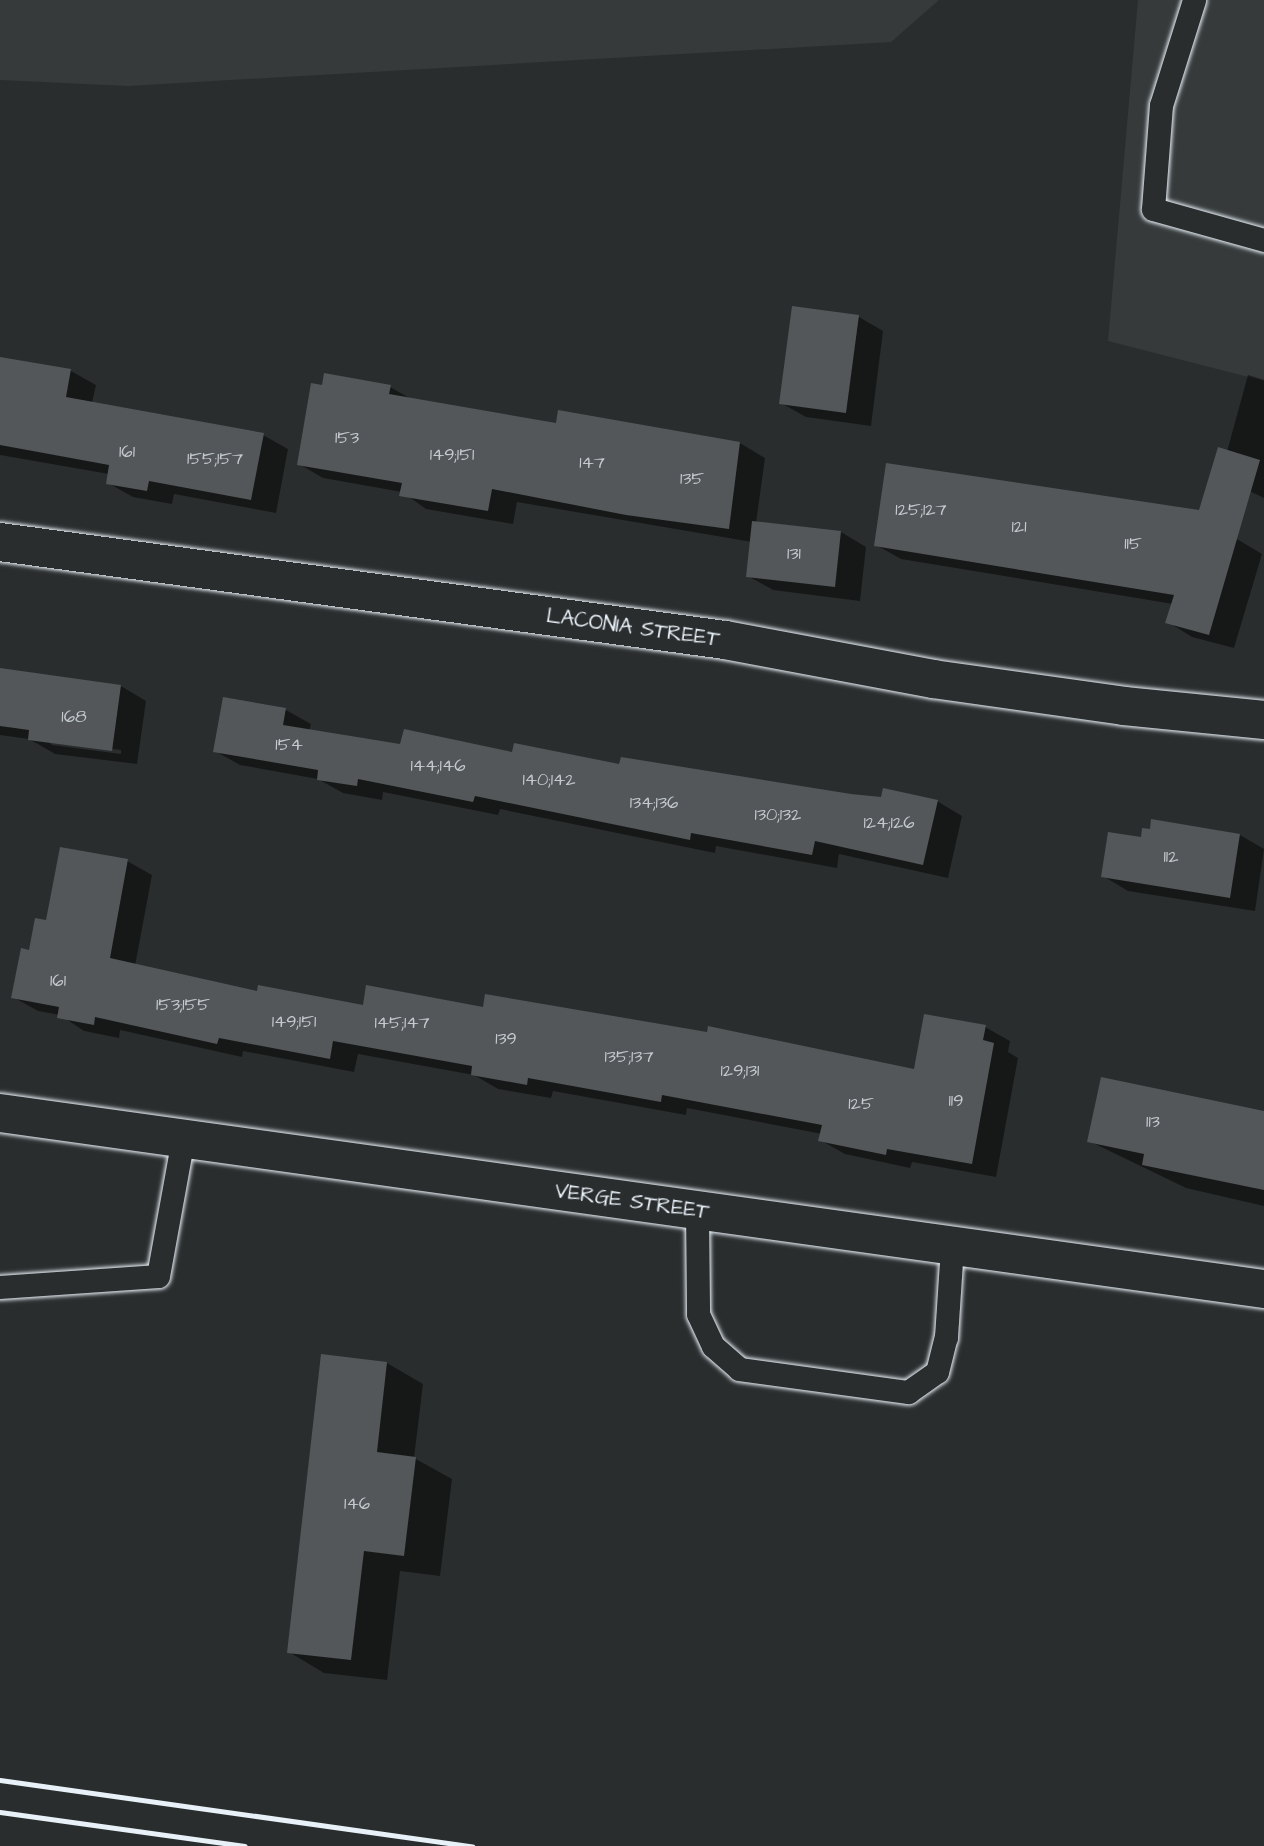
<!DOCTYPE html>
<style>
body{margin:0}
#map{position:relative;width:1264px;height:1846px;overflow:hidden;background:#2a2d2e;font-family:"Architects Daughter",sans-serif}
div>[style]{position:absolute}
.built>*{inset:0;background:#363a3b}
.shadow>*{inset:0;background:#0007}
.building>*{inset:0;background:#535759}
.roads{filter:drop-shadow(0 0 2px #e8f1f8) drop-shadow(0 0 2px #e8f1f8)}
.service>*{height:23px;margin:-11.5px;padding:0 11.5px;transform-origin:11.5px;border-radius:11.5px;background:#2a2d2e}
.minor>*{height:38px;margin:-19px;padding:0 19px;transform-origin:19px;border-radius:19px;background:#2a2d2e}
.rail>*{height:5px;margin:-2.5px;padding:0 2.5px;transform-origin:2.5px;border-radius:2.5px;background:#e8f1f8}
span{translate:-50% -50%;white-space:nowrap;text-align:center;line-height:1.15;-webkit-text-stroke:5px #2a2d2e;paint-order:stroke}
.number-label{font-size:18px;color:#c3cad0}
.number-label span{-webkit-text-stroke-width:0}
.street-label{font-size:21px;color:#e8f1f8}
</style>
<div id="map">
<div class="built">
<div style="clip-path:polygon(0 0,939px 0,891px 42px,128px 86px,0 80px)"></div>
<div style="clip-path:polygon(1138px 0,1264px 0,1264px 381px,1108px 341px)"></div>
</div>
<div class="shadow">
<div style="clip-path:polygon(859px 317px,883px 331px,871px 426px,806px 417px,781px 403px)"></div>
<div style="clip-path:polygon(0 359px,71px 371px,96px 385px,92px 403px,263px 435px,288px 449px,276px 513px,174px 494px,172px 504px,133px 497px,108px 483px,109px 474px,0 455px)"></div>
<div style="clip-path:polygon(1248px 375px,1264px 380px,1264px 498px,1220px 477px)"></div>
<div style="clip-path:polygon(390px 387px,413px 400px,557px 425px,740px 443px,765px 458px,756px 523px,841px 532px,866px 547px,860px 601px,773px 590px,748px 576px,752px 542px,517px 502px,513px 524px,426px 509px,402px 492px,323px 478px,299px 464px)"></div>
<div style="clip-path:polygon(1237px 539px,1262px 554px,1234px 648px,1192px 637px,1168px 622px,1173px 604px,901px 559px,876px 545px)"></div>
<div style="clip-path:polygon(evenodd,0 670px,121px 686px,146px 701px,137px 764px,55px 754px,29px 739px,0 735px,0 670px,48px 741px,121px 750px,121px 754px,52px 745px,48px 741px)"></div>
<div style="clip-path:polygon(224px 699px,286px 710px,311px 724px,309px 731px,402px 746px,621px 766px,851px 796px,937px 801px,962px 816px,948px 878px,839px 854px,837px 868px,716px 846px,715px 853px,500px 809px,498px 815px,383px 792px,382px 800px,343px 793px,318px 779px,240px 765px,215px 751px)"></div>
<div style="clip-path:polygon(1240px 835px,1264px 849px,1255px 911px,1128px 891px,1103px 876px,1142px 839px)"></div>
<div style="clip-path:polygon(127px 861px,152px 875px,135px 966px,258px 993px,364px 1007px,484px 1009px,915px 1071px,985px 1027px,1010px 1041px,1008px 1052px,1018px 1058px,996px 1177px,912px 1162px,910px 1168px,845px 1154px,820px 1140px,822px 1134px,687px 1108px,686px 1115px,553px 1091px,551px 1098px,498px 1089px,474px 1075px,358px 1054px,354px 1072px,243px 1051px,242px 1057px,120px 1030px,119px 1038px,84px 1031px,60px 1015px,38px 1011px,13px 997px,48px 922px)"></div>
<div style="clip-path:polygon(1264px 1113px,1264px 1206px,1186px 1188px,1089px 1141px)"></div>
<div style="clip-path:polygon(387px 1363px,423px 1384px,414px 1458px,452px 1479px,440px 1576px,400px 1571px,387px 1680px,324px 1673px,289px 1652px)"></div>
</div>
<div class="building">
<div style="clip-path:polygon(792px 306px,859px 315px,846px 413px,779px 404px)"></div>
<div style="clip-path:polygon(0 357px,71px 369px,66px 397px,264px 433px,251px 500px,149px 481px,147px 491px,106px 484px,109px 465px,0 445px)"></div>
<div style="clip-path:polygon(324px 373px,391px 385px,389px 394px,556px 423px,558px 410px,740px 442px,729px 529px,626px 515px,492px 489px,488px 511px,399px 496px,402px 483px,297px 465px,311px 383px,322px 385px)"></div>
<div style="clip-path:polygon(1218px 447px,1260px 460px,1209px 635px,1165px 623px,1174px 595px,874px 546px,886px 463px,1199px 510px)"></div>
<div style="clip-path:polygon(752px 521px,841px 531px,835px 587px,746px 577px)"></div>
<div style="clip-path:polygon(0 668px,121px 685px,112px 751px,28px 740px,29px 730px,0 726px)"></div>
<div style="clip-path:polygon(223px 697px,286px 708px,283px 725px,400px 744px,404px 729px,512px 752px,514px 743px,619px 764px,621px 757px,851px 794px,881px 797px,883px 788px,938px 800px,923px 865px,815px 841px,812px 855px,691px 833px,690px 840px,475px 796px,473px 802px,358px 779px,357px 786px,317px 780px,318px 770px,213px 752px)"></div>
<div style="clip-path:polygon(1151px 819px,1240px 834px,1230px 898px,1101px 877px,1108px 832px,1141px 837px,1142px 828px,1150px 829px)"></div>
<div style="clip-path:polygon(60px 847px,128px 859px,110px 958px,257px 991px,258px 985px,363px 1005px,366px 985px,483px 1007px,485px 994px,707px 1032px,708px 1026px,914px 1069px,924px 1014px,986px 1025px,983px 1040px,994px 1043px,972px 1164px,887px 1149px,886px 1155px,818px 1141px,822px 1125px,662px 1095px,661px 1102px,528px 1078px,527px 1085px,471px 1075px,472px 1066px,333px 1041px,330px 1059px,219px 1038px,217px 1044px,95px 1017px,94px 1025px,57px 1018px,59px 1007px,11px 998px,21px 948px,29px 950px,35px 918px,46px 920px)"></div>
<div style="clip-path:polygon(1101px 1077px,1264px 1111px,1264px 1190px,1142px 1165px,1144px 1154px,1087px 1142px)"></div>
<div style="clip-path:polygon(321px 1354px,387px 1362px,377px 1452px,416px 1457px,404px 1556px,364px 1551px,351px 1660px,287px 1653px)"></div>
</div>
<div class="roads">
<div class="service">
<div style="left:1194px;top:0;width:110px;rotate:107.4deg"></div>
<div style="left:1161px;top:105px;width:104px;rotate:94.4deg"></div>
<div style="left:1153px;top:209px;width:115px;rotate:15.6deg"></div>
<div style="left:697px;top:1211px;width:103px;rotate:89.4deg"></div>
<div style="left:698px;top:1314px;width:35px;rotate:65deg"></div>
<div style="left:713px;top:1346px;width:35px;rotate:41deg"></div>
<div style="left:739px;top:1369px;width:171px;rotate:7.8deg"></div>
<div style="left:908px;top:1392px;width:35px;rotate:-35deg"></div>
<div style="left:937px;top:1372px;width:36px;rotate:-76deg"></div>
<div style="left:946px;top:1337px;width:90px;rotate:-86.2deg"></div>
<div style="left:0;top:1287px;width:158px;rotate:-4deg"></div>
<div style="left:158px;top:1276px;width:139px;rotate:-79.7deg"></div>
</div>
<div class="minor">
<div style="left:0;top:542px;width:732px;rotate:7.7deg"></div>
<div style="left:725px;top:640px;width:212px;rotate:10.6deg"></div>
<div style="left:933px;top:679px;width:193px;rotate:8deg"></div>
<div style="left:1124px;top:706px;width:141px;rotate:5.7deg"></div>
<div style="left:0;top:1113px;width:1276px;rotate:7.93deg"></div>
</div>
</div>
<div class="rail">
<div style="left:0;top:1780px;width:477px;rotate:8deg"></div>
<div style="left:0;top:1812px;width:247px;rotate:7.9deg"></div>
</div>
<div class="number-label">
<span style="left:347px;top:438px">153</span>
<span style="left:127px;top:452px">161</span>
<span style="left:452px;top:455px">149;151</span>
<span style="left:215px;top:459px">155;157</span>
<span style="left:592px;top:463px">147</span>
<span style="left:692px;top:479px">135</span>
<span style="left:921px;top:510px">125;127</span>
<span style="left:1019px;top:527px">121</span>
<span style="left:1133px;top:544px">115</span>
<span style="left:794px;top:554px">131</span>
<span style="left:74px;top:717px">168</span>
<span style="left:289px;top:745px">154</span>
<span style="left:438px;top:766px">144;146</span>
<span style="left:549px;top:780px">140;142</span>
<span style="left:654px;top:803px">134;136</span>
<span style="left:778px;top:815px">130;132</span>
<span style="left:889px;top:823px">124;126</span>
<span style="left:1171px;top:857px">112</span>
<span style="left:58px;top:981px">161</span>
<span style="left:183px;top:1005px">153;155</span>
<span style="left:294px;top:1022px">149;151</span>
<span style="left:402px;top:1023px">145;147</span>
<span style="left:506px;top:1039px">139</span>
<span style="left:629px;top:1057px">135;137</span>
<span style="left:740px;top:1071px">129;131</span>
<span style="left:956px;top:1101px">119</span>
<span style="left:861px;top:1104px">125</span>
<span style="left:1153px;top:1122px">113</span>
<span style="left:357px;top:1504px">146</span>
</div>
<div class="street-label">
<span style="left:633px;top:628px;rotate:8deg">LACONIA STREET</span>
<span style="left:632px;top:1202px;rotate:8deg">VERGE STREET</span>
</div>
</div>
